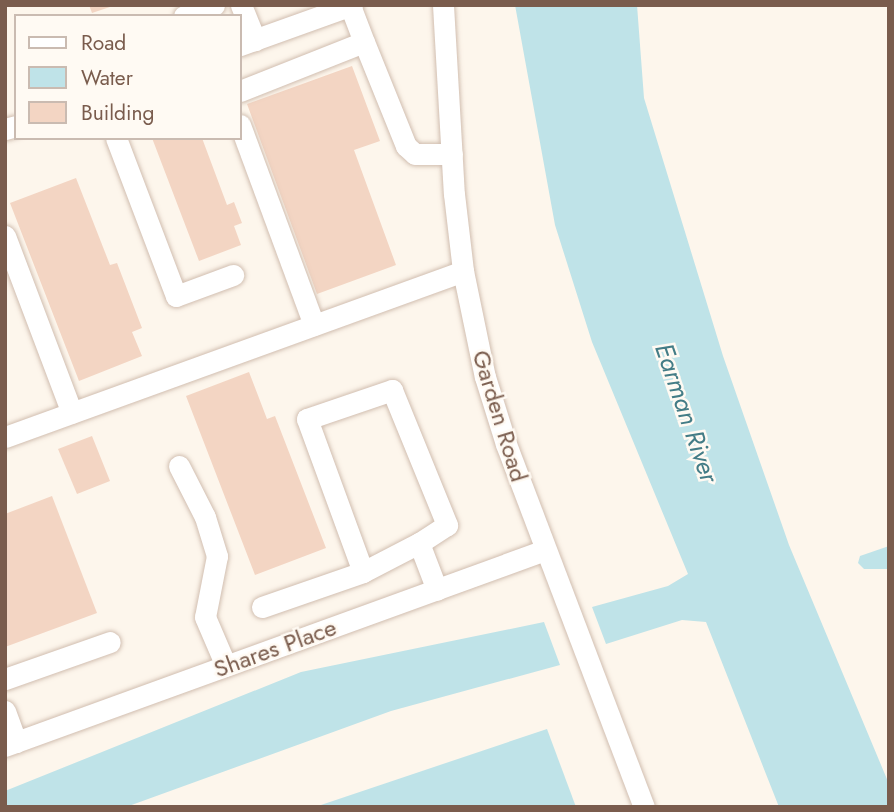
<!DOCTYPE html>
<style>
body{margin:0}
#map{position:relative;width:894px;height:812px;overflow:hidden;background:#fdf6ec;font-family:Jost,sans-serif}
div>[style]{position:absolute}
.water>*{inset:0;background:#bfe3e8}
.building>*{inset:0;background:#f3d5c3}
.roads{filter:drop-shadow(0 0 2px #d1beb0) drop-shadow(0 0 2px #d1beb0)}
.minor>*{height:21px;margin:-10.5px;padding:0 10.5px;transform-origin:10.5px;border-radius:10.5px;background:#fff}
span{translate:-50% -50%;white-space:nowrap;text-align:center;line-height:1.15;-webkit-text-stroke:5px #fffaf3;paint-order:stroke}
.street-label{font-size:24px;color:#7a5c4d}
.water-label{font-size:26px;color:#437c86;font-style:italic}
.frame{position:absolute;inset:0;border:7px solid #7a5c4d;pointer-events:none}
.legend{position:absolute;left:14px;top:14px;width:228px;height:126px;box-sizing:border-box;background:#fffaf3;border:2px solid #cabbb1;margin:0;padding:9px 12px;list-style:none;font-size:21px;color:#7a5c4d}
.legend li{display:flex;align-items:center;gap:14px;height:35px}
.legend b{width:35px;border:2px solid #cabbb1}
</style>
<div id="map">
<div class="water">
<div style="clip-path:polygon(515px 5px,637px 5px,644px 98px,723px 356px,789px 545px,889px 784px,889px 807px,779px 807px,706px 622px,682px 620px,606px 644px,592px 607px,668px 586px,688px 574px,592px 342px,555px 225px)"></div>
<div style="clip-path:polygon(889px 546px,889px 569px,864px 569px,858px 563px,860px 556px)"></div>
<div style="clip-path:polygon(544px 622px,560px 665px,391px 711px,126px 807px,5px 807px,5px 791px,301px 672px)"></div>
<div style="clip-path:polygon(547px 729px,576px 807px,315px 807px)"></div>
</div>
<div class="building">
<div style="clip-path:polygon(89px 5px,113px 5px,113px 6px,92px 13px)"></div>
<div style="clip-path:polygon(352px 66px,380px 141px,354px 150px,396px 265px,317px 294px,247px 104px)"></div>
<div style="clip-path:polygon(152px 138px,202px 138px,227px 205px,234px 202px,242px 223px,234px 226px,241px 245px,199px 261px)"></div>
<div style="clip-path:polygon(76px 178px,110px 265px,117px 263px,142px 328px,132px 332px,142px 356px,79px 381px,10px 203px)"></div>
<div style="clip-path:polygon(249px 372px,267px 419px,275px 416px,326px 548px,255px 575px,186px 396px)"></div>
<div style="clip-path:polygon(92px 436px,110px 481px,77px 494px,58px 449px)"></div>
<div style="clip-path:polygon(52px 496px,97px 613px,5px 647px,5px 514px)"></div>
</div>
<div class="roads">
<div class="minor">
<div style="left:241px;top:5px;width:38px;rotate:68deg"></div>
<div style="left:443px;top:5px;width:189px;rotate:86.7deg"></div>
<div style="left:454px;top:194px;width:78px;rotate:83.3deg"></div>
<div style="left:463px;top:271px;width:108px;rotate:78.3deg"></div>
<div style="left:485px;top:377px;width:70px;rotate:72.6deg"></div>
<div style="left:506px;top:444px;width:388px;rotate:69.2deg"></div>
<div style="left:184px;top:16px;width:32px;rotate:-20deg"></div>
<div style="left:364px;top:42px;width:112px;rotate:68deg"></div>
<div style="left:406px;top:146px;width:12px;rotate:42deg"></div>
<div style="left:415px;top:154px;width:37px"></div>
<div style="left:240px;top:45px;width:119px;rotate:-19.7deg"></div>
<div style="left:240px;top:91px;width:133px;rotate:-21.6deg"></div>
<div style="left:364px;top:42px;width:39px;rotate:-111deg"></div>
<div style="left:240px;top:125px;width:213px;rotate:69.7deg"></div>
<div style="left:5px;top:129px;width:11px;rotate:-15deg"></div>
<div style="left:116px;top:138px;width:169px;rotate:69.2deg"></div>
<div style="left:176px;top:296px;width:61px;rotate:-20.2deg"></div>
<div style="left:5px;top:236px;width:189px;rotate:69.3deg"></div>
<div style="left:5px;top:437px;width:487px;rotate:-19.9deg"></div>
<div style="left:179px;top:466px;width:57px;rotate:63deg"></div>
<div style="left:205px;top:517px;width:41px;rotate:72.9deg"></div>
<div style="left:217px;top:556px;width:62px;rotate:101.1deg"></div>
<div style="left:205px;top:617px;width:53px;rotate:66.8deg"></div>
<div style="left:363px;top:572px;width:63px;rotate:-27.4deg"></div>
<div style="left:262px;top:607px;width:107px;rotate:-19.1deg"></div>
<div style="left:363px;top:572px;width:163px;rotate:-110.1deg"></div>
<div style="left:307px;top:419px;width:90px;rotate:-18.8deg"></div>
<div style="left:392px;top:390px;width:146px;rotate:67.8deg"></div>
<div style="left:447px;top:525px;width:33px;rotate:147deg"></div>
<div style="left:419px;top:543px;width:50px;rotate:69deg"></div>
<div style="left:5px;top:679px;width:111px;rotate:-19.4deg"></div>
<div style="left:5px;top:711px;width:33px;rotate:70deg"></div>
<div style="left:5px;top:746px;width:574px;rotate:-19.95deg"></div>
</div>
</div>
<div class="street-label">
<span style="left:500px;top:416px;rotate:73deg">Garden Road</span>
<span style="left:275px;top:648px;rotate:-20deg">Shares Place</span>
</div>
<div class="water-label">
<span style="left:686px;top:413px;rotate:71deg">Earman River</span>
</div>
<div class="frame"></div>
<ul class="legend">
<li><b style="height:9px;background:#fff"></b>Road</li>
<li><b style="height:19px;background:#bfe3e8"></b>Water</li>
<li><b style="height:19px;background:#f3d5c3"></b>Building</li>
</ul>
</div>
